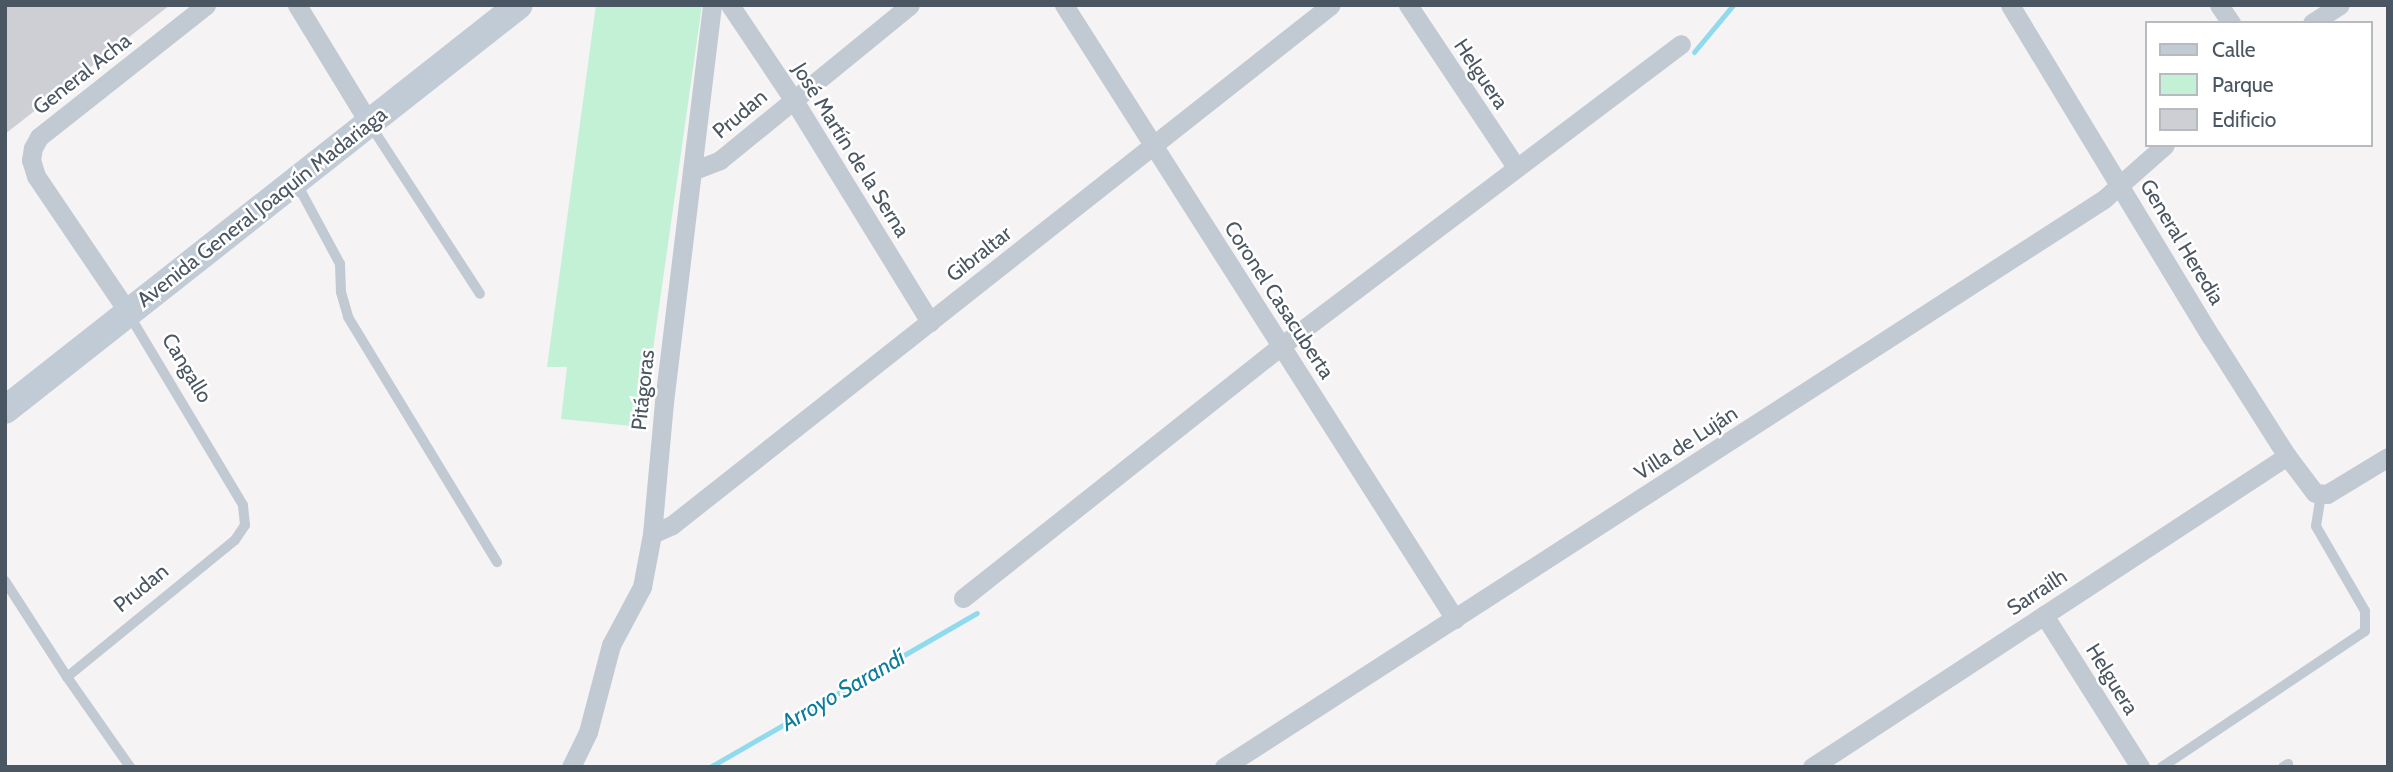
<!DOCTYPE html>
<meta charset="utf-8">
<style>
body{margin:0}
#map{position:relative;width:2393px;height:772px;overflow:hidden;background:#f5f3f3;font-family:Cabin,sans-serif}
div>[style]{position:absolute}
.green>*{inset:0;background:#c3f1d5}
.stream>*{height:5px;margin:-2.5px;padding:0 2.5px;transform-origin:2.5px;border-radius:2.5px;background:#90daee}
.building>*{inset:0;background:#cdcfd5}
.lane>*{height:10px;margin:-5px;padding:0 5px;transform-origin:5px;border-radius:5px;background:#c1cad2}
.street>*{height:19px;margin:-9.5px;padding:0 9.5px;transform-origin:9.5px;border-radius:9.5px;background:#c1cad2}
.secondary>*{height:28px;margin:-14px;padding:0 14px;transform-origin:14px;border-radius:14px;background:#c1cbd6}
span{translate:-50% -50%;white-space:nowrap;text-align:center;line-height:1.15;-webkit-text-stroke:5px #fff;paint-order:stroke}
.street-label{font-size:21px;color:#4a5661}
.water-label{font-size:23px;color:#0c7c9b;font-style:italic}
.frame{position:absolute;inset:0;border:7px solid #4a5661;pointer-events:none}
.legend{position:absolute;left:2145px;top:21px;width:228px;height:126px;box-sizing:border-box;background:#fff;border:2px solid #b7bbc0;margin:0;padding:9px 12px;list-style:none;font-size:21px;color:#4a5661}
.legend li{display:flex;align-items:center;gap:14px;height:35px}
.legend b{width:35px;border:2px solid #b7bbc0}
</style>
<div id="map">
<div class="green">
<div style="clip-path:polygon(596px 5px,702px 5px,642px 427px,561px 419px,567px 367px,547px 367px)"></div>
</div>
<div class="stream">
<div style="left:1694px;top:52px;width:61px;rotate:-50.3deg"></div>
<div style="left:710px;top:767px;width:308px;rotate:-30deg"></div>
</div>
<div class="building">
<div style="clip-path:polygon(5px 5px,170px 5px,5px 134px)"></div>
</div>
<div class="lane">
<div style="left:371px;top:126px;width:200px;rotate:57deg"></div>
<div style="left:297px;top:184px;width:91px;rotate:61.7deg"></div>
<div style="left:340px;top:264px;width:28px;rotate:88deg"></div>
<div style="left:341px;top:292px;width:26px;rotate:74deg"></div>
<div style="left:348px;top:317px;width:287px;rotate:58.7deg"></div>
<div style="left:5px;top:581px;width:114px;rotate:57.1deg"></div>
<div style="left:67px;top:677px;width:110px;rotate:55deg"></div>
<div style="left:67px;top:677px;width:217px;rotate:-39.2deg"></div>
<div style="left:235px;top:540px;width:18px;rotate:-56deg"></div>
<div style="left:245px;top:525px;width:20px;rotate:-96deg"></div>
<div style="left:243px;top:505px;width:220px;rotate:-120.9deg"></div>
<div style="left:2162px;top:767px;width:244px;rotate:-33.8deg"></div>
<div style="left:2365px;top:631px;width:20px;rotate:-90deg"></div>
<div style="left:2365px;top:611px;width:98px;rotate:-120deg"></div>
<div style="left:2316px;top:526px;width:30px;rotate:-81deg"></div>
<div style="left:2283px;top:767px;width:6px;rotate:-31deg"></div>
</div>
<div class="street">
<div style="left:297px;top:5px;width:138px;rotate:58.6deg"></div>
<div style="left:730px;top:5px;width:113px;rotate:56.2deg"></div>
<div style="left:793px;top:99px;width:262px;rotate:58.4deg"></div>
<div style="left:1064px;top:5px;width:728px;rotate:57.51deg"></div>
<div style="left:1408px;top:5px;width:195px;rotate:56.3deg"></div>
<div style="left:2010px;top:5px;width:389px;rotate:58.8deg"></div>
<div style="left:2212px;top:338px;width:140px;rotate:57.6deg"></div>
<div style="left:2287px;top:456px;width:46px;rotate:52.9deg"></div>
<div style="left:2315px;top:493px;width:12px;rotate:5deg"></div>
<div style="left:2327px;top:494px;width:71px;rotate:-31.2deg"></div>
<div style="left:2219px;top:5px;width:22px;rotate:56deg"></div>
<div style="left:2312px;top:23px;width:33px;rotate:-33deg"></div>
<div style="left:692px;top:171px;width:30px;rotate:-21deg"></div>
<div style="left:720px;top:160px;width:245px;rotate:-39.2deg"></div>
<div style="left:128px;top:312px;width:164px;rotate:-124.1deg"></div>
<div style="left:36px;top:176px;width:17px;rotate:-107deg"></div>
<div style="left:31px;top:160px;width:12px;rotate:-81deg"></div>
<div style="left:33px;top:148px;width:13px;rotate:-61deg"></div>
<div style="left:39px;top:137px;width:213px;rotate:-38.3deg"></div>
<div style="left:652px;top:534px;width:22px;rotate:-24deg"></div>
<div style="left:672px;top:525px;width:839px;rotate:-38.28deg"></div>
<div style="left:963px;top:598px;width:406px;rotate:-38.4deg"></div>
<div style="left:1281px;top:346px;width:501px;rotate:-37.05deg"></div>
<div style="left:2044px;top:615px;width:180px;rotate:57.7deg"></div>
<div style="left:571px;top:767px;width:39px;rotate:-64deg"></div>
<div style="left:588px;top:732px;width:90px;rotate:-75.2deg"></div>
<div style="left:611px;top:645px;width:66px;rotate:-61.9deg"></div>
<div style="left:642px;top:587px;width:54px;rotate:-79.3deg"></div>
<div style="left:652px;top:534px;width:133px;rotate:-84.8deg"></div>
<div style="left:664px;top:402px;width:400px;rotate:-83.1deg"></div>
<div style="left:1224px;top:767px;width:1047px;rotate:-32.84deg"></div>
<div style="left:2104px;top:199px;width:81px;rotate:-41.5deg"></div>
<div style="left:1812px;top:767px;width:568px;rotate:-33.21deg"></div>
</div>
<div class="secondary">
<div style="left:5px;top:410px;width:654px;rotate:-38.24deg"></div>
</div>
<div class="street-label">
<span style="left:82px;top:74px;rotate:-38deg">General Acha</span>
<span style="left:1481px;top:74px;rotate:56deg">Helguera</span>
<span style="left:740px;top:114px;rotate:-40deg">Prudan</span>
<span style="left:851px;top:150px;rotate:58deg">José Martín de la Serna</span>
<span style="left:262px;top:207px;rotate:-38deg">Avenida General Joaquín Madariaga</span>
<span style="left:2182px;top:242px;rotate:59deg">General Heredia</span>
<span style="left:979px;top:254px;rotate:-38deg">Gibraltar</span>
<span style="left:1279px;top:300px;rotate:57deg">Coronel Casacuberta</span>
<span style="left:187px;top:368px;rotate:59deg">Cangallo</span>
<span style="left:643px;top:390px;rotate:-84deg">Pitágoras</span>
<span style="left:1686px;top:443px;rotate:-33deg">Villa de Luján</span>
<span style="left:141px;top:588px;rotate:-39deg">Prudan</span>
<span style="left:2037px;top:592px;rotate:-33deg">Sarrailh</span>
<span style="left:2112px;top:679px;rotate:58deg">Helguera</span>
</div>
<div class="water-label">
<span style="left:843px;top:690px;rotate:-30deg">Arroyo Sarandí</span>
</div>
<div class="frame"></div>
<ul class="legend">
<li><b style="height:9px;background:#c1cbd6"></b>Calle</li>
<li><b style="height:19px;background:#c3f1d5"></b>Parque</li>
<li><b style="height:19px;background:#cdcfd5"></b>Edificio</li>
</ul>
</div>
